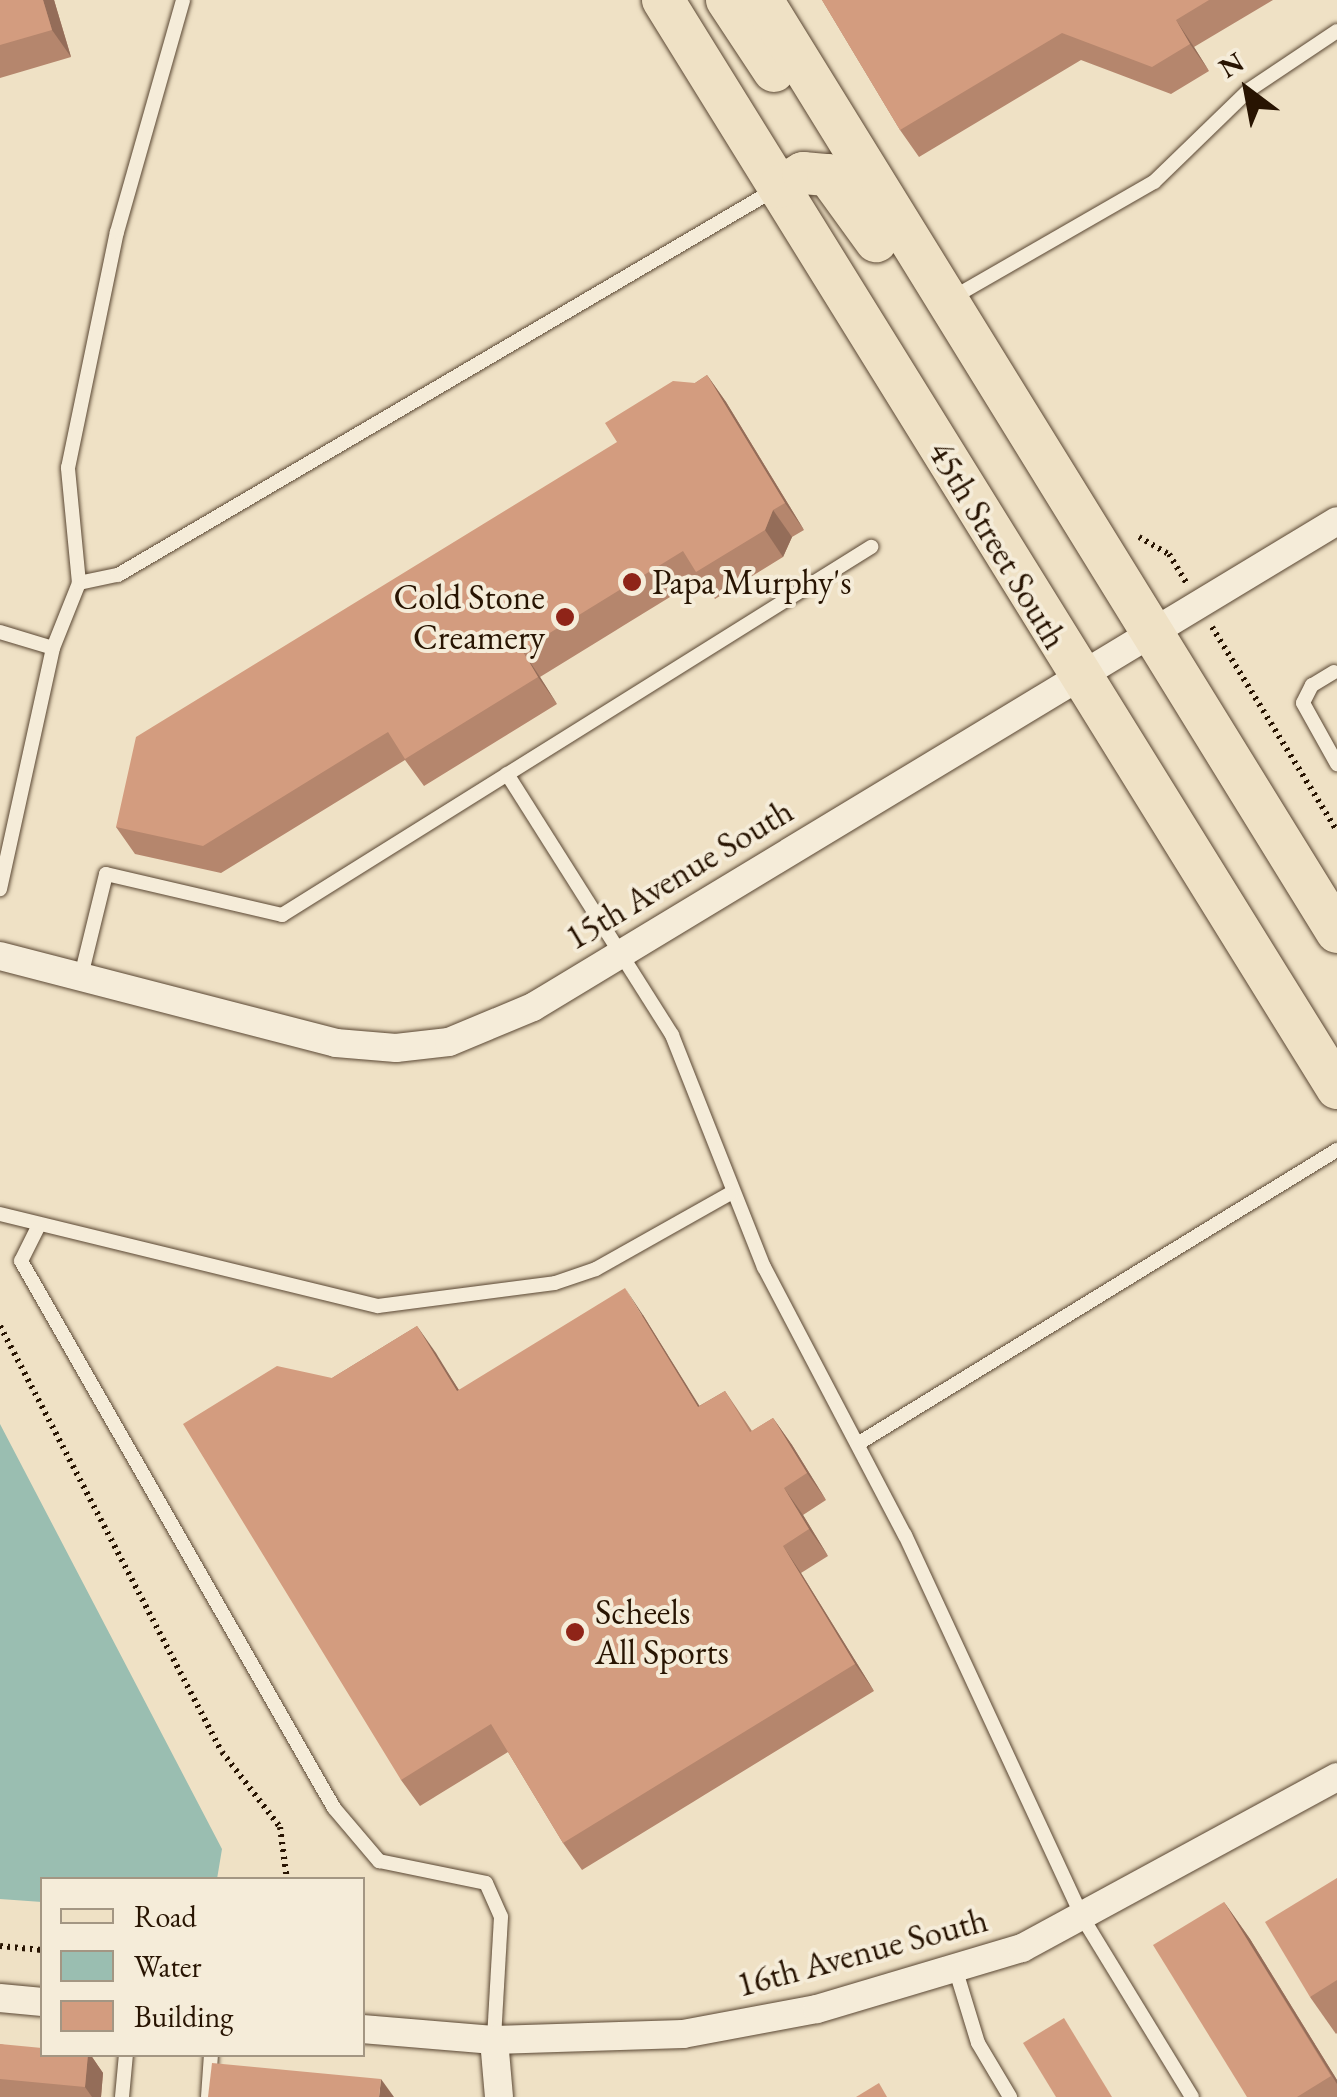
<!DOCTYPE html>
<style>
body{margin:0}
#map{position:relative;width:1337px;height:2097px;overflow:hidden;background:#efe1c5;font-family:"EB Garamond",serif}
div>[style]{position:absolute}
.water>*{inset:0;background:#9abeb1}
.path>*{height:6px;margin-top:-3px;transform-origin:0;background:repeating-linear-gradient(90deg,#281402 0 2.5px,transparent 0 7.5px)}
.roads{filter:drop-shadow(0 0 2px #5a4733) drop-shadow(0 0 2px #5a4733)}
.service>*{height:14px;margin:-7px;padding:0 7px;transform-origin:7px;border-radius:7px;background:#f5ecd9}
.minor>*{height:28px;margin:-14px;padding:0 14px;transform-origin:14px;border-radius:14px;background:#f5ecd9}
.primary>*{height:42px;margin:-21px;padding:0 21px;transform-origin:21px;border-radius:21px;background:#efe1c5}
.wall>*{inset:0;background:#b5866d}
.shaded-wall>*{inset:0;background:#946d59}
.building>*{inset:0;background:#d39c7f}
.dots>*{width:28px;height:28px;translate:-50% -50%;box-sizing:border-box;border:5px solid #f5ecd9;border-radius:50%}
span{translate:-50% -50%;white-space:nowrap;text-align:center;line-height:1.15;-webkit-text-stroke:8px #f5ecd9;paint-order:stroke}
.street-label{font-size:35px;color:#281402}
.poi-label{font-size:35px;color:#281402}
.left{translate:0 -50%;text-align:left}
.right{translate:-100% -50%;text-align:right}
.legend{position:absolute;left:40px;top:1877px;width:325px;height:180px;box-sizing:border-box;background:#f5ecd9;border:2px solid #a39683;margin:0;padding:12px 18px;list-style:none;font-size:30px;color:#281402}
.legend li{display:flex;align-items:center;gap:20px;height:50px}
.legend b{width:50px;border:2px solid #a39683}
.north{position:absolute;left:1197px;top:40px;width:100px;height:100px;-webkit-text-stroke:8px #f5ecd9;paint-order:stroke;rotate:328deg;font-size:28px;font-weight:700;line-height:40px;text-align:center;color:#281402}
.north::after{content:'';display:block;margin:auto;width:35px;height:45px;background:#281402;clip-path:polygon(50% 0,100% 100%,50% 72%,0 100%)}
</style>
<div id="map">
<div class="water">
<div style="clip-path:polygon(0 1424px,222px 1849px,217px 1879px,42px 1880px,42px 1902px,0 1899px)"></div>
</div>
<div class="path">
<div style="left:1139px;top:537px;width:34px;rotate:30deg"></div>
<div style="left:1169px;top:554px;width:33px;rotate:59deg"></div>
<div style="left:1212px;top:627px;width:239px;rotate:58.5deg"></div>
<div style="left:0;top:1326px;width:480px;rotate:62.5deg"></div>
<div style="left:222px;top:1752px;width:95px;rotate:52.3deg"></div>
<div style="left:280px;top:1827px;width:53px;rotate:82.5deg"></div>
<div style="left:0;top:1946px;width:42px;rotate:5.4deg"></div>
</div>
<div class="roads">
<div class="service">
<div style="left:952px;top:298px;width:233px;rotate:-29.9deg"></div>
<div style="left:1154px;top:182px;width:132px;rotate:-44.1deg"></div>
<div style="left:1249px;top:90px;width:106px;rotate:-33.8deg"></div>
<div style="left:79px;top:583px;width:116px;rotate:-95.5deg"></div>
<div style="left:68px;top:468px;width:241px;rotate:-78.3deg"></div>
<div style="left:117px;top:232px;width:241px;rotate:-74.1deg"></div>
<div style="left:0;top:632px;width:55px;rotate:16.8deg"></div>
<div style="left:53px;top:648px;width:247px;rotate:102.4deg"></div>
<div style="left:53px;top:648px;width:70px;rotate:-68.2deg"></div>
<div style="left:79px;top:583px;width:40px;rotate:-12deg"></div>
<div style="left:118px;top:575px;width:761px;rotate:-30.41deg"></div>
<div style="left:1334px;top:672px;width:26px;rotate:149deg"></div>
<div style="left:1312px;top:685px;width:20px;rotate:117deg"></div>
<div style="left:1303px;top:703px;width:70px;rotate:60.9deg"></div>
<div style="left:507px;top:774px;width:309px;rotate:57.7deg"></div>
<div style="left:672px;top:1035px;width:250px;rotate:68.4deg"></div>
<div style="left:764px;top:1267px;width:303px;rotate:62.3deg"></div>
<div style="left:905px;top:1535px;width:425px;rotate:65.1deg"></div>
<div style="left:1084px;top:1920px;width:207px;rotate:58.6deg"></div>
<div style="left:81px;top:976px;width:105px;rotate:-76.2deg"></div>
<div style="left:106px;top:874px;width:181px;rotate:13.1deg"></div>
<div style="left:282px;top:915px;width:695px;rotate:-32deg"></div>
<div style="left:0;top:1214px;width:389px;rotate:13.7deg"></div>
<div style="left:378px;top:1306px;width:178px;rotate:-7.4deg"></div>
<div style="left:555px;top:1283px;width:43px;rotate:-18.9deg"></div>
<div style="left:596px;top:1269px;width:155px;rotate:-29.4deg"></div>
<div style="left:39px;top:1225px;width:40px;rotate:116.6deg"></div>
<div style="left:21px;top:1261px;width:630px;rotate:60.22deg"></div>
<div style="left:334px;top:1808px;width:70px;rotate:49.7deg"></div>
<div style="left:379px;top:1861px;width:109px;rotate:11.6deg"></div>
<div style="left:486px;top:1883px;width:37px;rotate:66deg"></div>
<div style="left:501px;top:1917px;width:123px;rotate:93.3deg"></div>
<div style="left:859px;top:1443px;width:561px;rotate:-31.51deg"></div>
<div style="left:956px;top:1971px;width:75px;rotate:73deg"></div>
<div style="left:978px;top:2043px;width:63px;rotate:59.3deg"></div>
<div style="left:122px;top:2097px;width:43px;rotate:-84.7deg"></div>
<div style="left:208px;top:2097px;width:43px;rotate:-86deg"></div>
</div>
<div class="minor">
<div style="left:0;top:956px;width:347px;rotate:14.5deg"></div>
<div style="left:336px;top:1043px;width:60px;rotate:4.8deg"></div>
<div style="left:396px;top:1048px;width:53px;rotate:-6.5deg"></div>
<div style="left:449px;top:1042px;width:91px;rotate:-22.6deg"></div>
<div style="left:533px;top:1007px;width:939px;rotate:-31.15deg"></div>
<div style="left:0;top:1998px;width:42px;rotate:5.4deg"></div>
<div style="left:362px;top:2029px;width:132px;rotate:4.8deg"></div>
<div style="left:494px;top:2040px;width:189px;rotate:-1.8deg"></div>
<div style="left:683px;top:2034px;width:136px;rotate:-10.6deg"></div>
<div style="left:817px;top:2009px;width:214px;rotate:-16.6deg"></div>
<div style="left:1022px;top:1948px;width:358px;rotate:-28.5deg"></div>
<div style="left:494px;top:2040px;width:57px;rotate:85deg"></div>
</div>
<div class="primary">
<div style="left:663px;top:0;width:1280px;rotate:58.22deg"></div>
<div style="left:727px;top:0;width:85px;rotate:56.5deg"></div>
<div style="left:762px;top:0;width:1095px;rotate:58.33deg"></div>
<div style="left:779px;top:187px;width:28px;rotate:-30deg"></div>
<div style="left:803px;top:173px;width:25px;rotate:5deg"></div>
<div style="left:828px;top:175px;width:82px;rotate:54deg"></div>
</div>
</div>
<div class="wall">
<div style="clip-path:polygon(0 0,54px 0,71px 57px,0 78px)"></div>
<div style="clip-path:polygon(822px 0,1273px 0,1194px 47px,1209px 71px,1171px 94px,1081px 60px,919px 157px,900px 130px)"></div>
<div style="clip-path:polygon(707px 375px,726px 402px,804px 530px,792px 537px,783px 557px,715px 599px,701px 578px,540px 677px,557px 704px,424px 786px,405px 760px,221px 873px,135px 854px,116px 827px,695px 383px)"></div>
<div style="clip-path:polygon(643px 1315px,699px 1406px,725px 1391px,752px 1431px,773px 1418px,792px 1445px,826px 1500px,803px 1515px,828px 1556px,801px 1573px,874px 1691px,582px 1870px,563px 1843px,508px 1752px,420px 1806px,401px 1780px,332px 1378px,417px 1326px,459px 1390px)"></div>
<div style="clip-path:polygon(1337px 1878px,1337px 2033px,1336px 2034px,1310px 1997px)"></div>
<div style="clip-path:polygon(1224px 1902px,1250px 1939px,1337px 2080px,1337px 2097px,1247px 2097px)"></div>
<div style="clip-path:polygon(0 2044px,42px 2054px,90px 2054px,103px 2073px,101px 2097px,0 2097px)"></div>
</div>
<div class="shaded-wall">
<div style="clip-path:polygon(43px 0,54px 0,71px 57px,52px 30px)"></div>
<div style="clip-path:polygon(1176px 20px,1194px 47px,1209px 71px,1190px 44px)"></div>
<div style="clip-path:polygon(707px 375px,726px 402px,804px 530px,785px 503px)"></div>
<div style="clip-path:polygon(773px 510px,792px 537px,783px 557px,765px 530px)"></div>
<div style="clip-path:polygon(522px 650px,540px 677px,557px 704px,538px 677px)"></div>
<div style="clip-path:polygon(625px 1288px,643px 1315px,717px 1434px,698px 1407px)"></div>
<div style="clip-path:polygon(417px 1326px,436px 1353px,476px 1418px,457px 1391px)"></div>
<div style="clip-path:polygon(773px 1418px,792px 1445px,826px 1500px,807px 1473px)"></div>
<div style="clip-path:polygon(784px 1488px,803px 1515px,828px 1556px,809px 1529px)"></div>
<div style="clip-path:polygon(783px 1546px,801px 1573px,874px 1691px,855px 1664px)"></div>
<div style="clip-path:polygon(1224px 1902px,1250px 1939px,1337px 2080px,1337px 2084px)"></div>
<div style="clip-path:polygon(88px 2054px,90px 2054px,103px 2073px,101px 2097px,92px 2097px,85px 2087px)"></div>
<div style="clip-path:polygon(381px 2079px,394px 2097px,379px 2097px)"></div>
</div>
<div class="building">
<div style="clip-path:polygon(0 0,43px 0,52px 30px,0 45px)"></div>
<div style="clip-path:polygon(822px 0,1209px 0,1176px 20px,1190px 44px,1152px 67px,1062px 33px,900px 130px)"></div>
<div style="clip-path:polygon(707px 375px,785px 503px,773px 510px,765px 530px,696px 572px,683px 551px,522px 650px,538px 677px,405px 759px,388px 732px,203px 846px,116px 827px,136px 737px,617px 442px,605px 423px,673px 381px,695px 383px)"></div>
<div style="clip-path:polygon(625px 1288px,698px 1407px,725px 1391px,750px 1432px,773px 1418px,807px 1473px,784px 1488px,809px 1529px,783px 1546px,855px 1664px,563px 1843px,491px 1724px,401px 1780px,183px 1424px,277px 1366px,332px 1378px,417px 1326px,457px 1391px)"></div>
<div style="clip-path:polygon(1337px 1878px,1337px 1980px,1310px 1997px,1265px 1922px)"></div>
<div style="clip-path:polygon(1224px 1902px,1331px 2076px,1297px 2097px,1247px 2097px,1153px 1945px)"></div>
<div style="clip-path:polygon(1064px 2018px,1112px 2097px,1056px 2097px,1023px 2043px)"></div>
<div style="clip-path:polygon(0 2044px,42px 2048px,42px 2054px,88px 2054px,85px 2087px,0 2079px)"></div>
<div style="clip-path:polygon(212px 2063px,381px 2079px,379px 2097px,208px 2097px)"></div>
<div style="clip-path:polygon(879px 2083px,887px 2097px,856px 2097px)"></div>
</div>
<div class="dots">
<div style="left:632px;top:582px;background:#8f2418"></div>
<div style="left:565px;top:617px;background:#8f2418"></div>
<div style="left:575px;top:1632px;background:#8f2418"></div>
</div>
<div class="street-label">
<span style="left:998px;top:545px;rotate:59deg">45th Street South</span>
<span style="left:679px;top:874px;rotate:-31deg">15th Avenue South</span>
<span style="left:862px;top:1952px;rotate:-15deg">16th Avenue South</span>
</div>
<div class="poi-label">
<span class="left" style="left:652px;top:582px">Papa Murphy's</span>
<span class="right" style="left:545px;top:617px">Cold Stone<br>Creamery</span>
<span class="left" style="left:595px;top:1632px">Scheels<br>All Sports</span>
</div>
<ul class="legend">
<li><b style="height:12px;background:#efe1c5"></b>Road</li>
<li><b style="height:28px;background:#9abeb1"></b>Water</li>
<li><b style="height:28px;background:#d39c7f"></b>Building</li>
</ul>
<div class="north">N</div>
</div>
